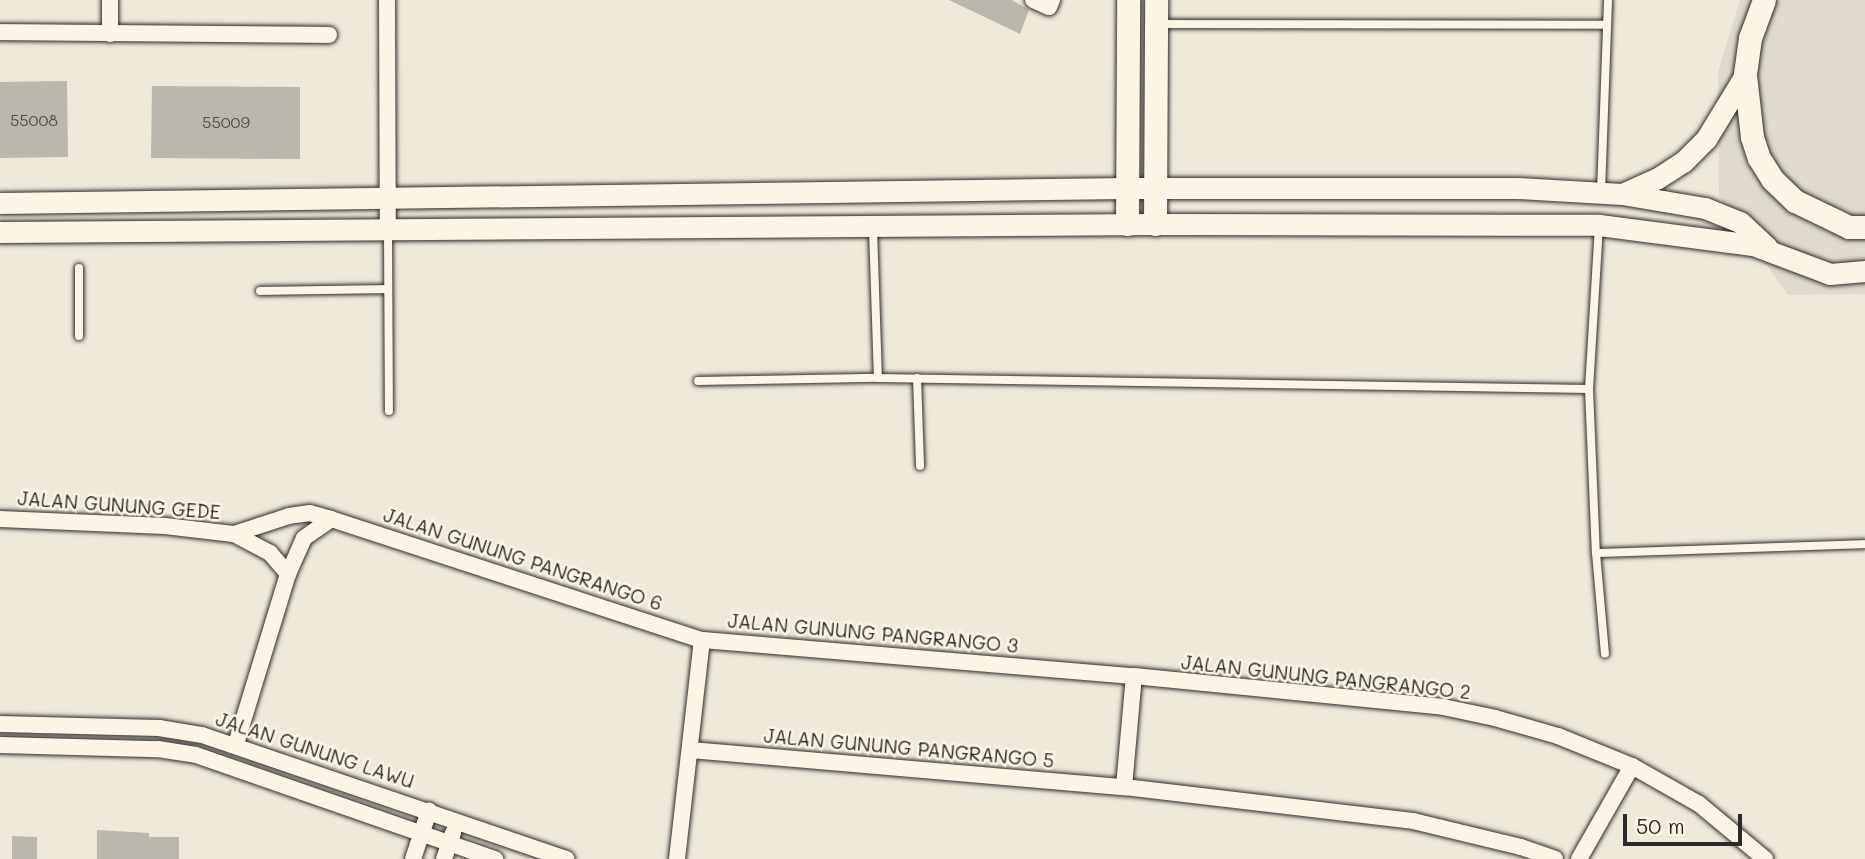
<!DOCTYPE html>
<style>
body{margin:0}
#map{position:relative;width:1865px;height:859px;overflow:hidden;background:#efe9da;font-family:Mali,sans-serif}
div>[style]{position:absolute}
.built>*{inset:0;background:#e0dacc}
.building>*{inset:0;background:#bcb7ac}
.roads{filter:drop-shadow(0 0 2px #2b2b2b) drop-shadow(0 0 2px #2b2b2b)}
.service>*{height:8px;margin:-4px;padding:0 4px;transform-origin:4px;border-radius:4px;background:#fcf5e5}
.minor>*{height:16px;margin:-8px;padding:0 8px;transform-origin:8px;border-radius:8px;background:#fcf5e5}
.tertiary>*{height:21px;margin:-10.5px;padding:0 10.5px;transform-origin:10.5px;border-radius:10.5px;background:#fcf5e5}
.secondary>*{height:23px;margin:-11.5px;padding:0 11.5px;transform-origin:11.5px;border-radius:11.5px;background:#fcf5e5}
span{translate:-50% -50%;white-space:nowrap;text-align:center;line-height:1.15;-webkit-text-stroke:5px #fcf5e5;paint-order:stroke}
.number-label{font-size:16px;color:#4f4e4b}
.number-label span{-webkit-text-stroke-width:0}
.street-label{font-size:19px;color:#2b2b2b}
.scale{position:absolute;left:1623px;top:814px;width:119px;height:32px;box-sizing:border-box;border:4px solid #2b2b2b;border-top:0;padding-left:9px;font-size:21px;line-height:24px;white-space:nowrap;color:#2b2b2b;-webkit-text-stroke:5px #fcf5e5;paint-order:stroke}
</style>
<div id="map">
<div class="built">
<div style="clip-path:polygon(1740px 0,1865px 0,1865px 294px,1788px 295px,1719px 197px,1718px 72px)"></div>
</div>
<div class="building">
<div style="clip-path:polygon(949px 0,1012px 0,1029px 10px,1020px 34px)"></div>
<div style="clip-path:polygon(67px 81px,68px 157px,0 158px,0 82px)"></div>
<div style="clip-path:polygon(152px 86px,300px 87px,300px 159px,151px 158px)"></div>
<div style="clip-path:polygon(97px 830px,149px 833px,149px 837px,179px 837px,179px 859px,97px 859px)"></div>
<div style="clip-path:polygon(12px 836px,37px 837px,37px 859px,12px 859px)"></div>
</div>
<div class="roads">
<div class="service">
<div style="left:1159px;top:24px;width:448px;rotate:0.1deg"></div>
<div style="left:1601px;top:192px;width:192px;rotate:-87.9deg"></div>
<div style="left:873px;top:229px;width:149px;rotate:88.1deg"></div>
<div style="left:388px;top:232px;width:179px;rotate:89.7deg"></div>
<div style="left:79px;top:268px;width:68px;rotate:90deg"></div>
<div style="left:260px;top:291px;width:128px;rotate:-0.9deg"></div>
<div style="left:917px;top:378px;width:88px;rotate:88deg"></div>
<div style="left:698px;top:381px;width:180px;rotate:-1deg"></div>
<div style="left:878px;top:378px;width:711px;rotate:0.89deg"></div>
<div style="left:1589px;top:389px;width:162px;rotate:-86.5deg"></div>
<div style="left:1589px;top:389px;width:164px;rotate:87.6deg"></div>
<div style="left:1596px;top:553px;width:101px;rotate:84.9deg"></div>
<div style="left:1596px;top:553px;width:269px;rotate:-1.9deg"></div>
</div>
<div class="minor">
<div style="left:110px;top:0;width:34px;rotate:90deg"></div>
<div style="left:387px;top:0;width:230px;rotate:89.8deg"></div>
<div style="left:1033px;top:0;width:17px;rotate:24deg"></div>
<div style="left:1049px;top:7px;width:8px;rotate:-67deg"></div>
<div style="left:0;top:32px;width:329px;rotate:0.5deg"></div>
<div style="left:0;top:519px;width:165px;rotate:2.4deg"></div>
<div style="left:165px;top:526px;width:69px;rotate:6.6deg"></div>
<div style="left:234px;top:534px;width:41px;rotate:27.8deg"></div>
<div style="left:270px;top:553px;width:28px;rotate:49deg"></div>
<div style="left:288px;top:574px;width:39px;rotate:-66deg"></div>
<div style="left:304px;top:538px;width:33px;rotate:-35deg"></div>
<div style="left:331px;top:519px;width:22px;rotate:-164deg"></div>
<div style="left:310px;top:513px;width:21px;rotate:172deg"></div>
<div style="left:289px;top:516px;width:58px;rotate:161.9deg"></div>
<div style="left:331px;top:519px;width:390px;rotate:18.1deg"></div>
<div style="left:702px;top:640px;width:433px;rotate:4.8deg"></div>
<div style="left:1134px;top:676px;width:311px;rotate:5.7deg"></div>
<div style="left:1443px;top:707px;width:53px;rotate:11.9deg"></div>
<div style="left:1495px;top:718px;width:66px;rotate:15.9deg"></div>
<div style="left:1558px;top:736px;width:80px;rotate:22.1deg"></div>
<div style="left:1632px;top:766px;width:77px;rotate:29.6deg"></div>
<div style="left:1699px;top:804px;width:86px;rotate:39.8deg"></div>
<div style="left:0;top:724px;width:159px;rotate:1.4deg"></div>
<div style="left:159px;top:728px;width:44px;rotate:9.2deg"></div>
<div style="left:202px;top:735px;width:385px;rotate:18.8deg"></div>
<div style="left:236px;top:744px;width:178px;rotate:-73deg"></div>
<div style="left:0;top:745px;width:158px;rotate:1.5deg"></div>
<div style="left:158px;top:749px;width:38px;rotate:9deg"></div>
<div style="left:196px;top:755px;width:317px;rotate:19.2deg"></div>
<div style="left:690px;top:750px;width:436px;rotate:4.9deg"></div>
<div style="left:1124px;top:787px;width:291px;rotate:6.7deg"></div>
<div style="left:1413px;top:821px;width:111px;rotate:13.5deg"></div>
<div style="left:1521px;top:847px;width:36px;rotate:19deg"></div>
<div style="left:1124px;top:787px;width:111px;rotate:-84.9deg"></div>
<div style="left:413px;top:859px;width:51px;rotate:-71.6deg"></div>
<div style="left:444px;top:859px;width:28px;rotate:-71deg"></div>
<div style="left:677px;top:859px;width:220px;rotate:-83.5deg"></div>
<div style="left:1579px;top:859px;width:107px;rotate:-60.3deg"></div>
</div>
<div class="tertiary">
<div style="left:1622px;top:194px;width:39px;rotate:-24deg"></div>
<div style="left:1658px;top:178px;width:30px;rotate:-33deg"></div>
<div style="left:1683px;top:162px;width:33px;rotate:-45deg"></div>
<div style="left:1706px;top:139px;width:75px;rotate:-58.6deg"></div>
<div style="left:0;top:203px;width:1127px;rotate:-0.76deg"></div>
<div style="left:1127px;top:188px;width:390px"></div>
<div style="left:1517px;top:188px;width:105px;rotate:3.3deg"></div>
<div style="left:1622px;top:194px;width:84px;rotate:9.6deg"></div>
<div style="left:1705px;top:208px;width:38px;rotate:22deg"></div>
<div style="left:1740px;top:222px;width:37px;rotate:43deg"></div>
<div style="left:0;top:232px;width:1155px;rotate:-0.4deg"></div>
<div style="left:1155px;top:224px;width:444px;rotate:0.1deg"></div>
<div style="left:1599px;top:225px;width:155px;rotate:7.4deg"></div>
<div style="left:1753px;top:245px;width:82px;rotate:20.6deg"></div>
<div style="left:1830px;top:274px;width:35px;rotate:-5deg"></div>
</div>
<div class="secondary">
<div style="left:1764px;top:0;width:40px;rotate:110.2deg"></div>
<div style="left:1750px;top:38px;width:37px;rotate:98deg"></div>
<div style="left:1745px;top:75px;width:62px;rotate:83.6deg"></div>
<div style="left:1752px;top:137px;width:22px;rotate:72deg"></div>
<div style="left:1759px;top:158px;width:25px;rotate:58deg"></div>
<div style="left:1772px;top:179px;width:32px;rotate:44deg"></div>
<div style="left:1795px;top:201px;width:60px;rotate:25.7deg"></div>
<div style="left:1849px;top:227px;width:16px"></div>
<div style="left:1127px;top:224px;width:224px;rotate:-89.7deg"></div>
<div style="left:1155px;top:224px;width:224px;rotate:-89.7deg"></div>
</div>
</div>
<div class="number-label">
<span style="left:34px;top:120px">55008</span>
<span style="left:226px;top:122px">55009</span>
</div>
<div class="street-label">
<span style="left:119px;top:505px;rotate:4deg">JALAN GUNUNG GEDE</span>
<span style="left:523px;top:559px;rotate:18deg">JALAN GUNUNG PANGRANGO 6</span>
<span style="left:873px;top:633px;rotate:5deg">JALAN GUNUNG PANGRANGO 3</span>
<span style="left:1326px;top:677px;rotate:6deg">JALAN GUNUNG PANGRANGO 2</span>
<span style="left:909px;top:748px;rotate:5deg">JALAN GUNUNG PANGRANGO 5</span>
<span style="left:315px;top:750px;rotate:18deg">JALAN GUNUNG LAWU</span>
</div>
<div class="scale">50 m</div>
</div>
